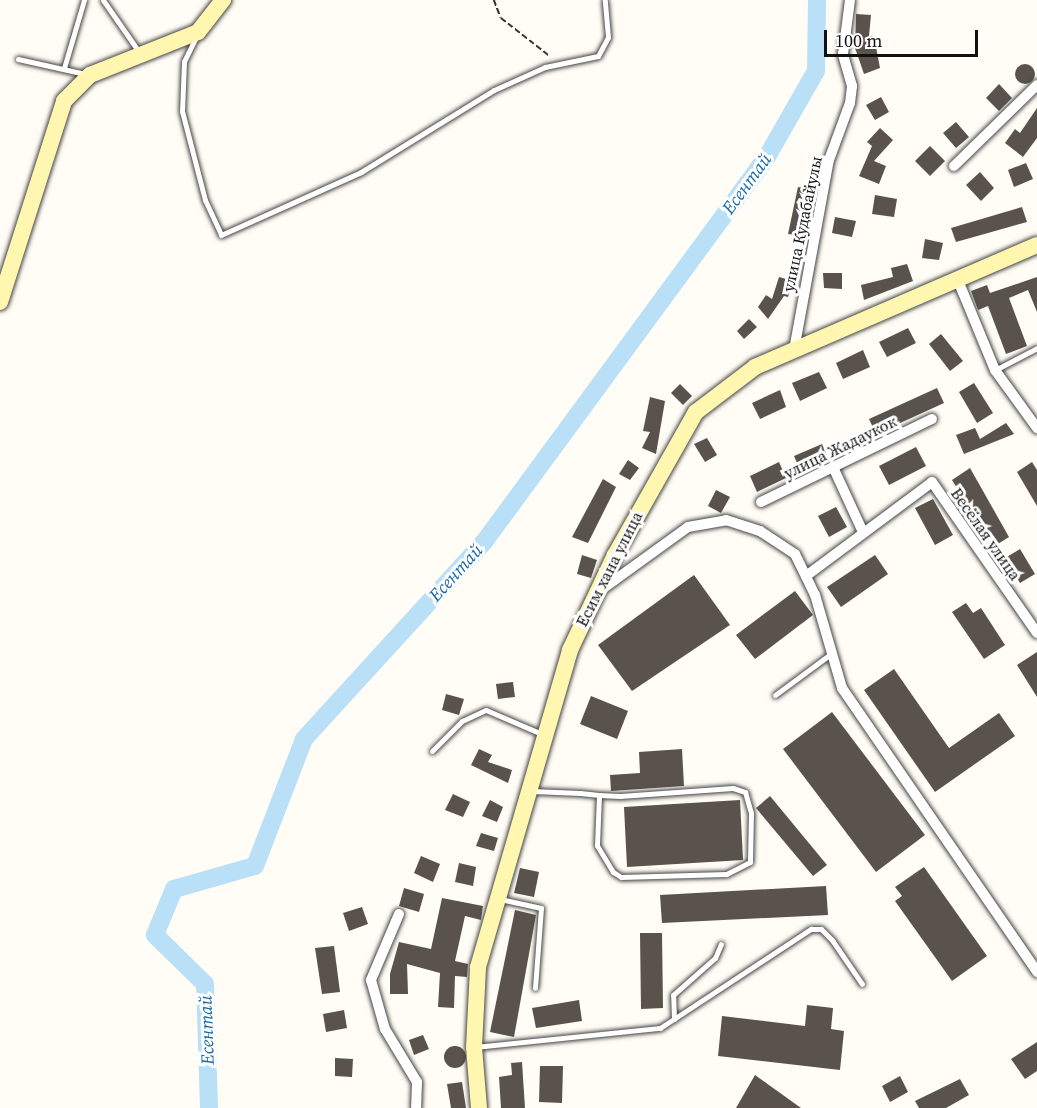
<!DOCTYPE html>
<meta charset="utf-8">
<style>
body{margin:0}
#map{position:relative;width:1037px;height:1108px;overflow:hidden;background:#fffdf5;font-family:"Source Serif 4",serif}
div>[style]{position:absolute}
.river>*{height:18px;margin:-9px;padding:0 9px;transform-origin:9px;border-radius:9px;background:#b9e0f7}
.building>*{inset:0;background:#5a524d}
.round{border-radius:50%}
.path>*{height:1.5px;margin-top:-0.75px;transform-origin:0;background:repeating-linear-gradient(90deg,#333 0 6px,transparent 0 9px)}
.roads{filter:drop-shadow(0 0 2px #444) drop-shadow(0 0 2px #444)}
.lane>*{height:5px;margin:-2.5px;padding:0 2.5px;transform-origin:2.5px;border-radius:2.5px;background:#fff}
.street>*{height:10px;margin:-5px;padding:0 5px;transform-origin:5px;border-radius:5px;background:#fff}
.secondary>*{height:16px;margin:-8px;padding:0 8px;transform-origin:8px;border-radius:8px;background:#fff6b0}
span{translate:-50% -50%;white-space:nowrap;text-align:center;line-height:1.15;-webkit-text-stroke:6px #fff;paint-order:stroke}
.street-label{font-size:16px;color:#111}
.water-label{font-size:18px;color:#1768a6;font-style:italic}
.scale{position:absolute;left:824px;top:30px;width:154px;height:27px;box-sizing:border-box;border:3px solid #111;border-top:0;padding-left:8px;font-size:18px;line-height:21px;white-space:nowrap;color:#111;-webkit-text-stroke:4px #fff;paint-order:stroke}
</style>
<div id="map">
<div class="river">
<div style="left:209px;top:1108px;width:124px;rotate:-91.8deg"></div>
<div style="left:205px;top:984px;width:70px;rotate:-135.6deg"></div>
<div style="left:155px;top:935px;width:50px;rotate:-67.6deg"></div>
<div style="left:174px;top:889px;width:84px;rotate:-15.9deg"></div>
<div style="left:255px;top:866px;width:136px;rotate:-68.9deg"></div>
<div style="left:304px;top:739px;width:267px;rotate:-47.6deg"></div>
<div style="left:484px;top:542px;width:480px;rotate:-53.7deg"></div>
<div style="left:768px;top:155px;width:97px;rotate:-60.3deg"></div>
<div style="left:816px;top:71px;width:71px;rotate:-89.2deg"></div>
</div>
<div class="building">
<div style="clip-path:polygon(856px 14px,871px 15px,869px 36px,874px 36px,880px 68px,864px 74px,855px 48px)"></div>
<div class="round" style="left:1015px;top:64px;width:20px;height:20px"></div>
<div style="clip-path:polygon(999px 84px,1012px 98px,999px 111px,986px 98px)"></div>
<div style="clip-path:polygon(881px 97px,889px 112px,875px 120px,866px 105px)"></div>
<div style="clip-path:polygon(1037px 108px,1037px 138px,1023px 157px,1005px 143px,1015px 129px,1020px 133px)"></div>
<div style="clip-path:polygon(956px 122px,969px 137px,956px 148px,943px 133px)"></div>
<div style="clip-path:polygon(880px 128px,893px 140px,874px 161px,886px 166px,879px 184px,859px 176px,872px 146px,867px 142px)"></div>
<div style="clip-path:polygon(930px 146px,945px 161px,930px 176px,915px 161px)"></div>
<div style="clip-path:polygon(1026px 163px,1033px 179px,1014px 187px,1008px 170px)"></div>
<div style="clip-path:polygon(980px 172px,994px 188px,981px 201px,966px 185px)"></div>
<div style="clip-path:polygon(798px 187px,816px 190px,813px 205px,807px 204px,804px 236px,788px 234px)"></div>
<div style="clip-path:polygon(875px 195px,897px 199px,894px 217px,872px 214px)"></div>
<div style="clip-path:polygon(1022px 207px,1027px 222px,956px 242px,951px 228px)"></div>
<div style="clip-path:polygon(835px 217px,856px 221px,852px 237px,832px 233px)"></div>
<div style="clip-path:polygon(925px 239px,943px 243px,939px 260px,922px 258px)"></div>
<div style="clip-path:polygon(907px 264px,913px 281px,864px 300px,861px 285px,893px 277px,891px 268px)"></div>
<div style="clip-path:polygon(823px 273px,842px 273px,842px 289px,824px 288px)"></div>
<div style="clip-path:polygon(779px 277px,793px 281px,788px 297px,784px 296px,768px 319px,758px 307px,766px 295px,772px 299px)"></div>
<div style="clip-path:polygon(1037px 277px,1037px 312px,1028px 290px,1009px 298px,1027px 346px,1006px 354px,988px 306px,978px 310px,971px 291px,987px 285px,990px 293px)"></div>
<div style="clip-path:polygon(749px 319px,757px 327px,744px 339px,737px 331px)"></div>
<div style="clip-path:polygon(908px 328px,916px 343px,887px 357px,879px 342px)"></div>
<div style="clip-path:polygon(941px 334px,963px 361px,950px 371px,929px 344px)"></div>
<div style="clip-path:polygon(863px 350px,870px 367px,843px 379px,836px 363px)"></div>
<div style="clip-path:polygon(819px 372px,827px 388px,800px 401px,792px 383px)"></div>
<div style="clip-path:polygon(974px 383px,993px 413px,977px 423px,959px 392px)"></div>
<div style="clip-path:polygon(680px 384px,692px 396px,683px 405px,671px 393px)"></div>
<div style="clip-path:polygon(937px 388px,944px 403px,876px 434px,869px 419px)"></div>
<div style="clip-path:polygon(780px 390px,786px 407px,760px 419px,752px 403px)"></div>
<div style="clip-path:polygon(650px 397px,665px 401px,656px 454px,642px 448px,650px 432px,643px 431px)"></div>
<div style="clip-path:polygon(1006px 423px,1014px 434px,964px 454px,956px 435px,975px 428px,980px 439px)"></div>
<div style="clip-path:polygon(707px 438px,717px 455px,705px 462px,694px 444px)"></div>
<div style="clip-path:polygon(822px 444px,828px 458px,800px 470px,794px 456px)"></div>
<div style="clip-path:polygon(916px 447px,926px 466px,889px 485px,879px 466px)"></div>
<div style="clip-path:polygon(628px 460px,639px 468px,630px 480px,619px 474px)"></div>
<div style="clip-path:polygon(779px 462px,786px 478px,757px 492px,750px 476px)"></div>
<div style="clip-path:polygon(1032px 462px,1037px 470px,1037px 506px,1017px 472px)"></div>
<div style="clip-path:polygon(970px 468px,1009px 537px,993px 547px,952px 480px)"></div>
<div style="clip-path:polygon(603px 479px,616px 487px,588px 543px,572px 537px)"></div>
<div style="clip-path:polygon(716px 490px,730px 497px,721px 513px,708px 506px)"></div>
<div style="clip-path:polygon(933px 499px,953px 535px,935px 545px,915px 508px)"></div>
<div style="clip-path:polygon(836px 507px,847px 527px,829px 537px,818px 516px)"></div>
<div style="clip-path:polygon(1020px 549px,1035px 574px,1020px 583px,1005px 558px)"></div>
<div style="clip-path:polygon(582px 555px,597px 560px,591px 578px,577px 574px)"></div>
<div style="clip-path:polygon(875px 555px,888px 574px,841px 607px,827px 587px)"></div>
<div style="clip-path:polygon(694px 575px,730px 625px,632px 691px,598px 645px)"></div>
<div style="clip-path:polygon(795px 591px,813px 615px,755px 659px,736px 635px)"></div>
<div style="clip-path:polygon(966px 603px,973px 613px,981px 608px,1005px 645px,984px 659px,952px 612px)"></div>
<div style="clip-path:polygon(1037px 652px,1037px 697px,1017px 665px)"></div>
<div style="clip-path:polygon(894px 669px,949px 748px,999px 713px,1015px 736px,935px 792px,864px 690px)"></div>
<div style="clip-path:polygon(513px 682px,515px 697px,498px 699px,496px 684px)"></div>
<div style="clip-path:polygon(446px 694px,464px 699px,459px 715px,442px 710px)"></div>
<div style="clip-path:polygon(591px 696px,628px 711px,617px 739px,580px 724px)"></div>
<div style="clip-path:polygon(832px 712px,925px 835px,876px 872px,783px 749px)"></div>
<div style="clip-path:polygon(479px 749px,492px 755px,488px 762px,512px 770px,508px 783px,471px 765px)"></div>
<div style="clip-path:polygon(682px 749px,684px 786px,611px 791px,610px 775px,640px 773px,639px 752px)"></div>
<div style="clip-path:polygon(453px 794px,470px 802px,463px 817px,445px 810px)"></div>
<div style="clip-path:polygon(770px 796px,827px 865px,813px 876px,756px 808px)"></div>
<div style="clip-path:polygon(490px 800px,503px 807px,497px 822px,482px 816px)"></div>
<div style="clip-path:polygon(740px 800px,743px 860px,627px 867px,624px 807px)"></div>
<div style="clip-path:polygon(481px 833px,498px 838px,494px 851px,476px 846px)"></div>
<div style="clip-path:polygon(421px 856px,440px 864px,433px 882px,414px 873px)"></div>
<div style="clip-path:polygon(459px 863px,476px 867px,473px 886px,455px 882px)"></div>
<div style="clip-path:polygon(924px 867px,987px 956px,952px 981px,895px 901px,902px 896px,895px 887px)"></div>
<div style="clip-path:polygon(520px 868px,539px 872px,534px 897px,514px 893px)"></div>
<div style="clip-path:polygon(826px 886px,828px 915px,662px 923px,660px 895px)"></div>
<div style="clip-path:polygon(404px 888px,424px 894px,419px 912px,399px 906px)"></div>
<div style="clip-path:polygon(442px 898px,483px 906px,481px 920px,465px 916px,455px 961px,468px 964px,467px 977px,455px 976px,454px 1008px,438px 1007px,440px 973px,407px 964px,408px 994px,390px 994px,390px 974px,399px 942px,431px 949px)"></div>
<div style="clip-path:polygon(362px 907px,368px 924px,349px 931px,343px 913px)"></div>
<div style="clip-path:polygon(515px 910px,536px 915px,514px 1037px,490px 1032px)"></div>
<div style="clip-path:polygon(640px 933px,662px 933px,663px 1008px,641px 1009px)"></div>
<div style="clip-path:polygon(334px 946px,340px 992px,322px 994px,315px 948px)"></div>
<div style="clip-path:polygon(579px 1000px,582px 1021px,536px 1028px,532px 1008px)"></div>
<div style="clip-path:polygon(807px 1005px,833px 1008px,831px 1029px,844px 1031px,840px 1070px,718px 1056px,722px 1016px,805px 1026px)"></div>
<div style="clip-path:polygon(344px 1010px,347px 1028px,326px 1032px,323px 1014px)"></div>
<div style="clip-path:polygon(423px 1035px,429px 1049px,414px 1055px,409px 1040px)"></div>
<div style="clip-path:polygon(1037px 1042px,1037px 1071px,1025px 1079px,1011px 1059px)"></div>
<div class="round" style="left:444px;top:1046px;width:22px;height:22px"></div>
<div style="clip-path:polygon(335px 1058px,353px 1059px,352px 1077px,335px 1076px)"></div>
<div style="clip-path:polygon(522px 1062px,525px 1108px,501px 1108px,499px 1077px,512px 1075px,511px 1063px)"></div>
<div style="clip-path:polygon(540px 1066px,563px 1066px,562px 1103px,539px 1102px)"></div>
<div style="clip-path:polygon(755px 1075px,801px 1108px,736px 1108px)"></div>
<div style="clip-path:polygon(900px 1076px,908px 1092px,890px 1102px,882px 1086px)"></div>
<div style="clip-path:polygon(960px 1079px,969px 1095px,946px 1108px,919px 1108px,915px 1101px)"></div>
<div style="clip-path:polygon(462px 1082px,466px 1108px,451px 1108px,447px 1084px)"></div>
</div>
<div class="path">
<div style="left:494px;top:0;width:19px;rotate:69deg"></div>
<div style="left:501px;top:18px;width:63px;rotate:38deg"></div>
</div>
<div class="roads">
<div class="lane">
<div style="left:103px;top:0;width:63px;rotate:55.3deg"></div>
<div style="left:195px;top:39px;width:25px;rotate:116deg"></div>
<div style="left:184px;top:62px;width:49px;rotate:92.3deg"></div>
<div style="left:182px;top:111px;width:92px;rotate:75.5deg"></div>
<div style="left:205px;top:200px;width:38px;rotate:65deg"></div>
<div style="left:221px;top:235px;width:154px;rotate:-24.2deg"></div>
<div style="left:361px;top:172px;width:156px;rotate:-31.7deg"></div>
<div style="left:494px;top:90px;width:56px;rotate:-24.3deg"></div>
<div style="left:545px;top:67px;width:54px;rotate:-11.7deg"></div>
<div style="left:598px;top:56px;width:21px;rotate:-62deg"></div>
<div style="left:608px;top:37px;width:37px;rotate:-95deg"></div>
<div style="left:18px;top:59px;width:69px;rotate:12.6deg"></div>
<div style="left:64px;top:68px;width:71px;rotate:-73.6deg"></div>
<div style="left:995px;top:370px;width:47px;rotate:-27.6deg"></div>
<div style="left:775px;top:695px;width:71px;rotate:-36.4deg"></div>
<div style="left:432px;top:751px;width:42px;rotate:-45deg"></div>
<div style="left:462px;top:721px;width:26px;rotate:-25deg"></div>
<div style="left:486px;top:710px;width:63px;rotate:23.3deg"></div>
<div style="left:532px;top:791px;width:48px;rotate:2.4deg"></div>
<div style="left:580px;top:793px;width:19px;rotate:6deg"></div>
<div style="left:599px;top:795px;width:21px;rotate:3deg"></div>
<div style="left:620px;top:796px;width:113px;rotate:-4deg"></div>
<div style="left:733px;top:788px;width:13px;rotate:18deg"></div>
<div style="left:745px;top:792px;width:22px;rotate:74deg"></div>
<div style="left:751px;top:813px;width:49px;rotate:91.2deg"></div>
<div style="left:750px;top:862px;width:27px;rotate:153deg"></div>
<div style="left:726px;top:874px;width:105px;rotate:178.4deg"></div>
<div style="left:621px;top:877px;width:9px;rotate:-148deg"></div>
<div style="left:613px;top:872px;width:31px;rotate:-121deg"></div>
<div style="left:597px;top:845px;width:50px;rotate:-87.7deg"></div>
<div style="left:500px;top:899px;width:42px;rotate:12.4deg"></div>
<div style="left:541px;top:908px;width:80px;rotate:94.3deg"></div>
<div style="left:674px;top:1019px;width:24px;rotate:-92deg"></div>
<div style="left:673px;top:995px;width:56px;rotate:-41.4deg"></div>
<div style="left:715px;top:958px;width:15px;rotate:-67deg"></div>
<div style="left:475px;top:1047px;width:186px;rotate:-5.9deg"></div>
<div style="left:660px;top:1028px;width:181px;rotate:-33.3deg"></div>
<div style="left:811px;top:929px;width:10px"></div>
<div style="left:821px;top:929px;width:16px;rotate:45deg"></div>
<div style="left:832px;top:940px;width:53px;rotate:55.7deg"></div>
</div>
<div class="street">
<div style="left:954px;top:166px;width:116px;rotate:-44.3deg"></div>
<div style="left:957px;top:278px;width:100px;rotate:67.6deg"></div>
<div style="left:995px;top:370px;width:72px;rotate:54.1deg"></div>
<div style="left:794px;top:350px;width:193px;rotate:-79.6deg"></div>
<div style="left:829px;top:160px;width:61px;rotate:-69.8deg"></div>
<div style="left:850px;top:103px;width:17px;rotate:-83deg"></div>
<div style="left:852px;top:86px;width:33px;rotate:-106deg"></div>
<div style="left:843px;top:54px;width:54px;rotate:-82.6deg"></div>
<div style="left:833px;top:467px;width:69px;rotate:65.3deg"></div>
<div style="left:761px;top:502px;width:190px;rotate:-25.9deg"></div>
<div style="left:806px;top:576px;width:157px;rotate:-36.7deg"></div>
<div style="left:932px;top:482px;width:184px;rotate:55.2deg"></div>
<div style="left:601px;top:590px;width:107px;rotate:-35.9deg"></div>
<div style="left:688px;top:527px;width:39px;rotate:-10deg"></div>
<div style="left:726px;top:520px;width:36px;rotate:18deg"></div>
<div style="left:760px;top:531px;width:42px;rotate:33.3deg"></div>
<div style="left:795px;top:554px;width:46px;rotate:64deg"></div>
<div style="left:815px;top:595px;width:97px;rotate:73.8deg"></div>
<div style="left:842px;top:688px;width:345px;rotate:55.5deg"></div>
<div style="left:399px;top:914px;width:72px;rotate:113deg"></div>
<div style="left:371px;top:980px;width:51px;rotate:74.1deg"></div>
<div style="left:385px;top:1029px;width:62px;rotate:58.9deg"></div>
<div style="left:417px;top:1082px;width:26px;rotate:92deg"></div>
</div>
<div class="secondary">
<div style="left:0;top:302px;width:211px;rotate:-72.3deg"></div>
<div style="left:64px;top:101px;width:37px;rotate:-45deg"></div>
<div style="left:90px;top:75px;width:116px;rotate:-21.7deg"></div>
<div style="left:198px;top:32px;width:41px;rotate:-52deg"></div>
<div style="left:479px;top:1108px;width:61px;rotate:-94.7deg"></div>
<div style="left:474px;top:1047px;width:80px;rotate:-87.1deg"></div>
<div style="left:478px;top:967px;width:330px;rotate:-73.8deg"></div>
<div style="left:570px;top:650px;width:105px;rotate:-64.7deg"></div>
<div style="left:615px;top:555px;width:164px;rotate:-60.5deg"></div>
<div style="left:696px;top:412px;width:74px;rotate:-37.3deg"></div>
<div style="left:755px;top:367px;width:307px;rotate:-23.4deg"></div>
</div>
</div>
<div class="street-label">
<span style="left:802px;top:224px;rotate:-78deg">улица Кудабайулы</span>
<span style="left:840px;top:447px;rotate:-26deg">улица Жадаукок</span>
<span style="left:986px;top:534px;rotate:55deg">Весёлая улица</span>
<span style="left:609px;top:569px;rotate:-63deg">Есим хана улица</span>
</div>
<div class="water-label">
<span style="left:747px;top:184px;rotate:-54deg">Есентай</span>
<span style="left:456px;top:573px;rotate:-48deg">Есентай</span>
<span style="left:207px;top:1030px;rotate:-92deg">Есентай</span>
</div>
<div class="scale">100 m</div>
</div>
